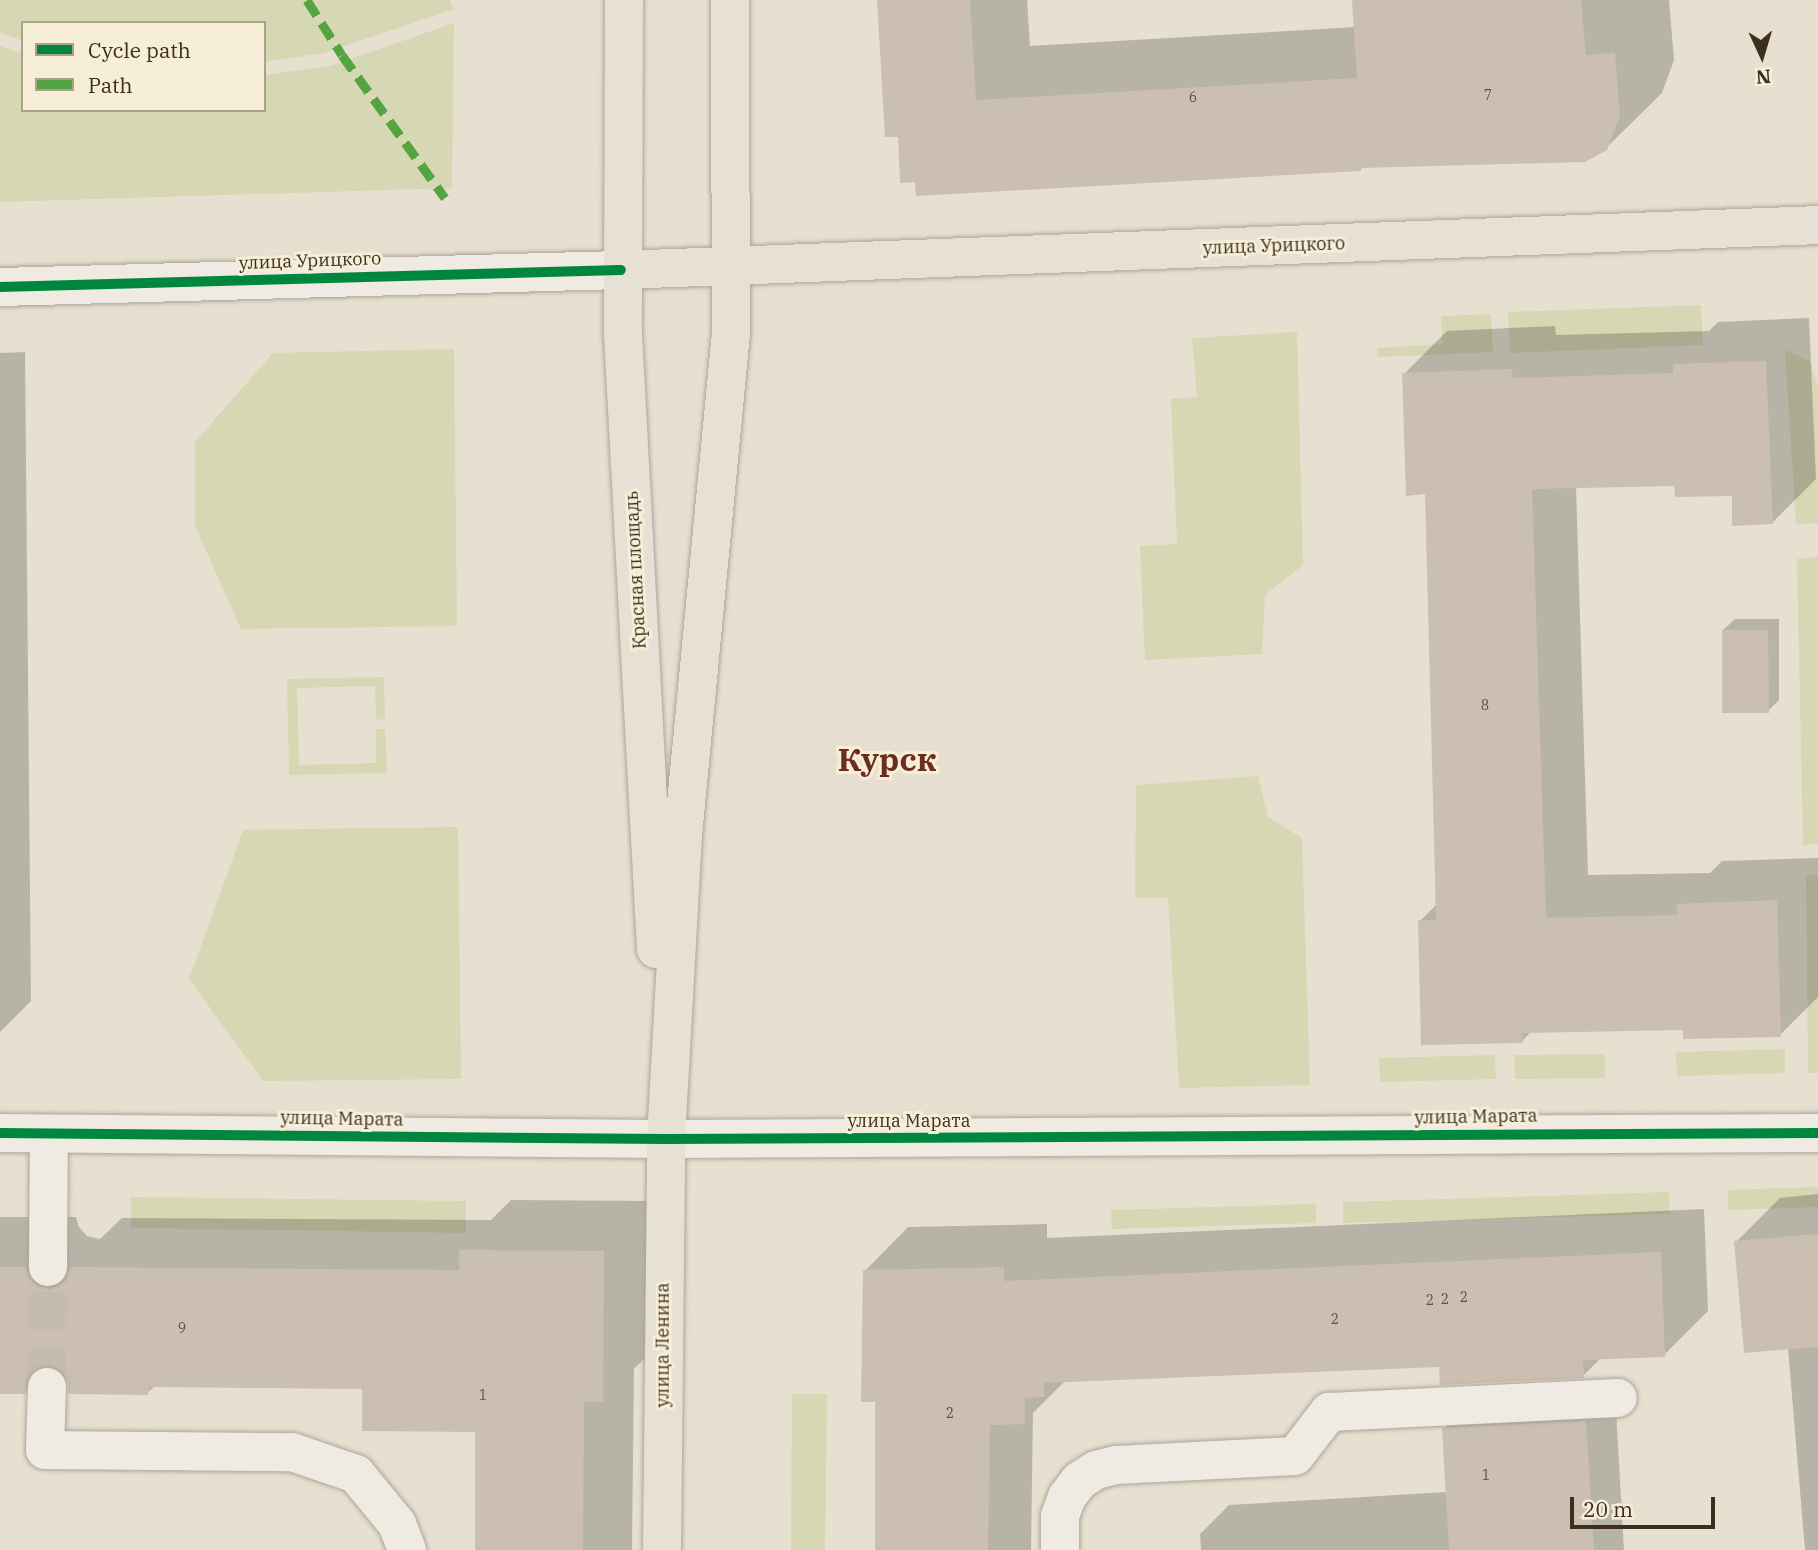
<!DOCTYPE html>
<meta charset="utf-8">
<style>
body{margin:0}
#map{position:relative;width:1818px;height:1550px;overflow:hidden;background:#e7e0d1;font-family:"IBM Plex Serif",serif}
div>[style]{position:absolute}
.green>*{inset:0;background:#d6d7b3}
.shadow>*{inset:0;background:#0003}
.building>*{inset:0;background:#cbbfb2}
.minor-tunnel>*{height:38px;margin-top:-19px;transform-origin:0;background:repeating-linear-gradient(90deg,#c5bcae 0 38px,transparent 0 57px)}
.roads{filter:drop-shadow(0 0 2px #ada599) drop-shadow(0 0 2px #ada599)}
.minor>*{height:38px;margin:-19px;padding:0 19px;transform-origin:19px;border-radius:19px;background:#efebe3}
.major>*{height:38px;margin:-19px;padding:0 19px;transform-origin:19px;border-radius:19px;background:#e6e1d4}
.quiet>*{height:9px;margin-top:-4.5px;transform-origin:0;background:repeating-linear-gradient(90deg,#54a441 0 18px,transparent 0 27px)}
.cycleway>*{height:10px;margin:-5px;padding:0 5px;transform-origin:5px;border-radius:5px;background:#00873e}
span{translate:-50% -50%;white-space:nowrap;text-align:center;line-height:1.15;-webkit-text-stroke:6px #f7eed8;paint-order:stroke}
.number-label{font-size:14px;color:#605244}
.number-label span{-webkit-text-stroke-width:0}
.street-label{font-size:18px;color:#3d2e20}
.town-label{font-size:32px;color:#6b2e1e;font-weight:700}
.legend{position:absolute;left:21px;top:21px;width:245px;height:91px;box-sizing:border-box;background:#f7eed8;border:2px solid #ada18e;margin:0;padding:9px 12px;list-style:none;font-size:21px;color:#3d2e20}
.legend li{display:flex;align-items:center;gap:14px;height:35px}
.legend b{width:35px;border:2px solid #ada18e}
.north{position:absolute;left:1727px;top:21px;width:70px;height:70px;-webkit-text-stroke:5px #f7eed8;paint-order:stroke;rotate:176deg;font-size:19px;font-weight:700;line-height:28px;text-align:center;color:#3d2e20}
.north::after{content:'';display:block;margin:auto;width:24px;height:32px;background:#3d2e20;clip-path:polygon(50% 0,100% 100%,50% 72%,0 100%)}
.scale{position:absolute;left:1570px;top:1497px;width:145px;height:32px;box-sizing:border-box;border:4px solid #3d2e20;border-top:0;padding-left:9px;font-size:21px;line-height:24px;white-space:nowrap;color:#3d2e20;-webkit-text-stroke:5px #f7eed8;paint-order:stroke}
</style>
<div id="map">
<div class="green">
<div style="clip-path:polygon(0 0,449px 0,454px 9px,324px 53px,264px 62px,264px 23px,23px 23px,23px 41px,0 32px)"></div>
<div style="clip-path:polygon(454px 23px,452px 188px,0 202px,0 46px,23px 54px,23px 110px,264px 110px,264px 75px,330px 66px)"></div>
<div style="clip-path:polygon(1701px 305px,1703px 345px,1510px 353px,1508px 312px)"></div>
<div style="clip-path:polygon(1491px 314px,1493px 352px,1377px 357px,1377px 348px,1442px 344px,1441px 316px)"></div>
<div style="clip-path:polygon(1297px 332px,1303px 565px,1265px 595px,1262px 654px,1145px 660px,1140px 546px,1177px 544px,1171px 399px,1197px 397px,1192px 338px)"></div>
<div style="clip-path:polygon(454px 349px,457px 626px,241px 629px,195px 526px,195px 442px,273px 353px)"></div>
<div style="clip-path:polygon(1785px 350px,1810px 361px,1818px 387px,1818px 523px,1796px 524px)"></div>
<div style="clip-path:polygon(1818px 557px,1818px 844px,1803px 845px,1797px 559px)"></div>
<div style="clip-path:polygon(384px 677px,385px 719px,376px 720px,375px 686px,297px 688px,299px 765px,376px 763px,376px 729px,385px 729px,387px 773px,289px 775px,287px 679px)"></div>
<div style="clip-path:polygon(1258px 776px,1268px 817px,1302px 838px,1310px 1085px,1179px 1088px,1168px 898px,1135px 898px,1136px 785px)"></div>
<div style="clip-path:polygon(458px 827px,461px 1079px,263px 1081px,189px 979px,243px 830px)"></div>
<div style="clip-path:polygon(1806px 875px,1818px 875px,1818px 1073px,1808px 1073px)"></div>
<div style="clip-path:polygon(1785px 1049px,1785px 1073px,1677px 1076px,1676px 1052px)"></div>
<div style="clip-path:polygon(1605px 1054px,1605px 1078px,1515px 1079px,1514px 1055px)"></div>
<div style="clip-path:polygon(1495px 1055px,1496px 1079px,1380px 1082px,1379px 1058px)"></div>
<div style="clip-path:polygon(1818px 1187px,1818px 1207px,1728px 1210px,1728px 1190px)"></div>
<div style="clip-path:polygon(1669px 1192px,1670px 1214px,1343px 1223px,1343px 1202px)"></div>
<div style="clip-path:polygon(131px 1197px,466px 1201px,466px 1233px,131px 1228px)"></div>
<div style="clip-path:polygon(1316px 1204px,1316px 1223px,1112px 1229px,1111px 1210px)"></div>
<div style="clip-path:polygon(792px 1394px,827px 1394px,825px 1550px,791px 1550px)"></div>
</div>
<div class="shadow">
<div style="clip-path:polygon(878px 0,1027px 0,1030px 46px,1356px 27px,1354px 0,1669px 0,1674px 60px,1662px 93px,1606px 148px,1364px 166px,1361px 169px,917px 180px,899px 135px)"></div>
<div style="clip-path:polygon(1809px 318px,1816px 479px,1772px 523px,1734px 495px,1676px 484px,1576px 487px,1588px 875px,1710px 873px,1722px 861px,1818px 858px,1818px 997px,1780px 1035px,1685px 1028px,1532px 1031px,1522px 1041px,1420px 921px,1438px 903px,1426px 493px,1404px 374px,1447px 331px,1555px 326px,1556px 335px,1709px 331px,1718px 322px)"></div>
<div style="clip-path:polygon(25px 352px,31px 1001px,0 1032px,0 353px)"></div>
<div style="clip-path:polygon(1735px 619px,1779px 619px,1779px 700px,1768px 711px,1723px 630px)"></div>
<div style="clip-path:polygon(1818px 1194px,1818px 1550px,1805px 1550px,1788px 1348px,1736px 1242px,1780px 1198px)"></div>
<div style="clip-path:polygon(511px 1200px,654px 1201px,653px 1350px,634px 1369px,632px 1550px,476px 1550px,477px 1430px,364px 1387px,155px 1386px,147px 1393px,68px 1375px,52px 1365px,24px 1392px,0 1392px,0 1217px,76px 1217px,79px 1227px,87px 1236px,100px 1239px,122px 1218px,491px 1220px)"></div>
<div style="clip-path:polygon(1704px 1209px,1708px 1311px,1664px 1355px,1601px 1358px,1583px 1376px,1441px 1365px,1065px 1381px,1033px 1413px,1031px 1550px,877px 1550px,877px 1401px,865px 1271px,908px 1227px,1047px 1224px,1047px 1238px)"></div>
<div style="clip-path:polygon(1615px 1393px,1624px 1550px,1201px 1550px,1200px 1534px,1229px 1505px,1447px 1492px,1444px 1429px,1473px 1400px)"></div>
</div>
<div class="building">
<div style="clip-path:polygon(877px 0,970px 0,976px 100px,1357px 78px,1352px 0,1581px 0,1586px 55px,1615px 53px,1620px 116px,1607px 150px,1585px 162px,1361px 168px,1361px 171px,916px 196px,915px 182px,900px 183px,898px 137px,885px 137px)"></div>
<div style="clip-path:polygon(1766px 361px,1773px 524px,1732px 526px,1732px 496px,1675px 497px,1674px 486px,1532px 489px,1546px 918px,1677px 915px,1677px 904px,1777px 900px,1781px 1037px,1683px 1039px,1683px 1030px,1522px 1033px,1523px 1043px,1421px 1045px,1418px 920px,1436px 920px,1431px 724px,1425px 494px,1406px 496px,1402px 373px,1512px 369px,1513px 378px,1673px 373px,1673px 364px)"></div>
<div style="clip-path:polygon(1722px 630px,1768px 630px,1769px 713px,1722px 713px)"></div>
<div style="clip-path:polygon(1818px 1234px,1818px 1347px,1744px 1353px,1734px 1241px)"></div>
<div style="clip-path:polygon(459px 1250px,604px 1251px,603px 1402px,584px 1402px,583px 1550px,475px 1550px,475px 1432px,362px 1431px,362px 1389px,149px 1387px,148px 1395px,69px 1394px,66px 1376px,58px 1368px,47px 1365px,37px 1367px,29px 1375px,25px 1394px,0 1394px,0 1267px,26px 1267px,29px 1277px,36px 1285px,49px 1289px,59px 1286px,66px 1279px,70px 1267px,459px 1270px)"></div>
<div style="clip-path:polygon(1661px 1252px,1665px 1357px,1583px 1360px,1584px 1378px,1440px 1385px,1439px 1367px,1044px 1383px,1044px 1397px,1025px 1398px,1025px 1424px,990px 1425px,988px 1550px,875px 1550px,875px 1402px,861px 1402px,863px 1270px,1004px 1267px,1004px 1281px)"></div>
<div style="clip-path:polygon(1586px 1421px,1594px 1550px,1449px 1550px,1442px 1428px)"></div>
</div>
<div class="minor-tunnel">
<div style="left:47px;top:1387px;width:120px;rotate:-89.5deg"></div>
</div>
<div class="roads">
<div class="minor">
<div style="left:0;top:287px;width:621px;rotate:-1.57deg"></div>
<div style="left:0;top:1133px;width:666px;rotate:0.52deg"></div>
<div style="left:666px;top:1139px;width:1152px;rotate:-0.3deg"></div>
<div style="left:48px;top:1267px;width:133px;rotate:-89.6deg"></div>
<div style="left:47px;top:1387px;width:63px;rotate:91.8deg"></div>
<div style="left:45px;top:1450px;width:247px;rotate:0.5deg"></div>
<div style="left:292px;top:1452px;width:68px;rotate:19deg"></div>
<div style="left:356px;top:1474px;width:65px;rotate:50.6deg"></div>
<div style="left:397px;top:1524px;width:28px;rotate:69deg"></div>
<div style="left:1060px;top:1550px;width:34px;rotate:-90deg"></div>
<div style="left:1060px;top:1516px;width:20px;rotate:-70deg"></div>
<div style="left:1067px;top:1497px;width:20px;rotate:-53deg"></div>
<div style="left:1079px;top:1481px;width:20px;rotate:-33deg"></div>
<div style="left:1096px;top:1470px;width:21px;rotate:-14deg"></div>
<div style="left:1116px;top:1465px;width:179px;rotate:-2.9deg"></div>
<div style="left:1295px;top:1456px;width:56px;rotate:-52.3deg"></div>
<div style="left:1329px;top:1412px;width:289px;rotate:-2.8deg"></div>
</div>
<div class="major">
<div style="left:624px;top:0;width:334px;rotate:90.2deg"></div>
<div style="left:623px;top:334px;width:616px;rotate:86.93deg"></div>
<div style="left:621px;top:270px;width:1198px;rotate:-2.15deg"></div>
<div style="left:662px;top:1550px;width:411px;rotate:-89.4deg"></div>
<div style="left:666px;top:1139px;width:304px;rotate:-86.8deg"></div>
<div style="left:683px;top:835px;width:504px;rotate:-84.54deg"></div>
<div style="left:731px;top:333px;width:333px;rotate:-90.2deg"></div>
</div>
</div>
<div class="quiet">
<div style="left:307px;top:0;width:65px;rotate:57.5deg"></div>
<div style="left:342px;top:55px;width:176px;rotate:54.2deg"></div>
</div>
<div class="cycleway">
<div style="left:0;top:287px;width:621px;rotate:-1.57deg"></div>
<div style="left:0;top:1133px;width:666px;rotate:0.52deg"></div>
<div style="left:666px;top:1139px;width:1152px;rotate:-0.3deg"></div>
</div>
<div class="number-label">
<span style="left:1488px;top:95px">7</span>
<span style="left:1193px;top:97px">6</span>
<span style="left:1485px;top:705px">8</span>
<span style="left:1464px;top:1297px">2</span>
<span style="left:1445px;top:1299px">2</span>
<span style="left:1430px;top:1300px">2</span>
<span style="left:1335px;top:1319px">2</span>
<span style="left:182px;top:1328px">9</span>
<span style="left:483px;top:1395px">1</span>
<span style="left:950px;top:1413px">2</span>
<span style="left:1486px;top:1475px">1</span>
</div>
<div class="street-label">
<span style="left:1274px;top:246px;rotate:-2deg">улица Урицкого</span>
<span style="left:310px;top:261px;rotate:-2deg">улица Урицкого</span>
<span style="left:636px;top:570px;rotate:-93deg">Красная площадь</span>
<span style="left:1476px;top:1117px;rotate:-1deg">улица Марата</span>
<span style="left:342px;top:1119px;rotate:1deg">улица Марата</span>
<span style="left:909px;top:1121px">улица Марата</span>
<span style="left:663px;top:1345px;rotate:-90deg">улица Ленина</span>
</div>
<div class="town-label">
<span style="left:887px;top:759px">Курск</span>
</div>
<ul class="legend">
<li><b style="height:9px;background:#00873e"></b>Cycle path</li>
<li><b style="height:9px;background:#54a441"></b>Path</li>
</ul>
<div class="north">N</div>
<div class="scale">20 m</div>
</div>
